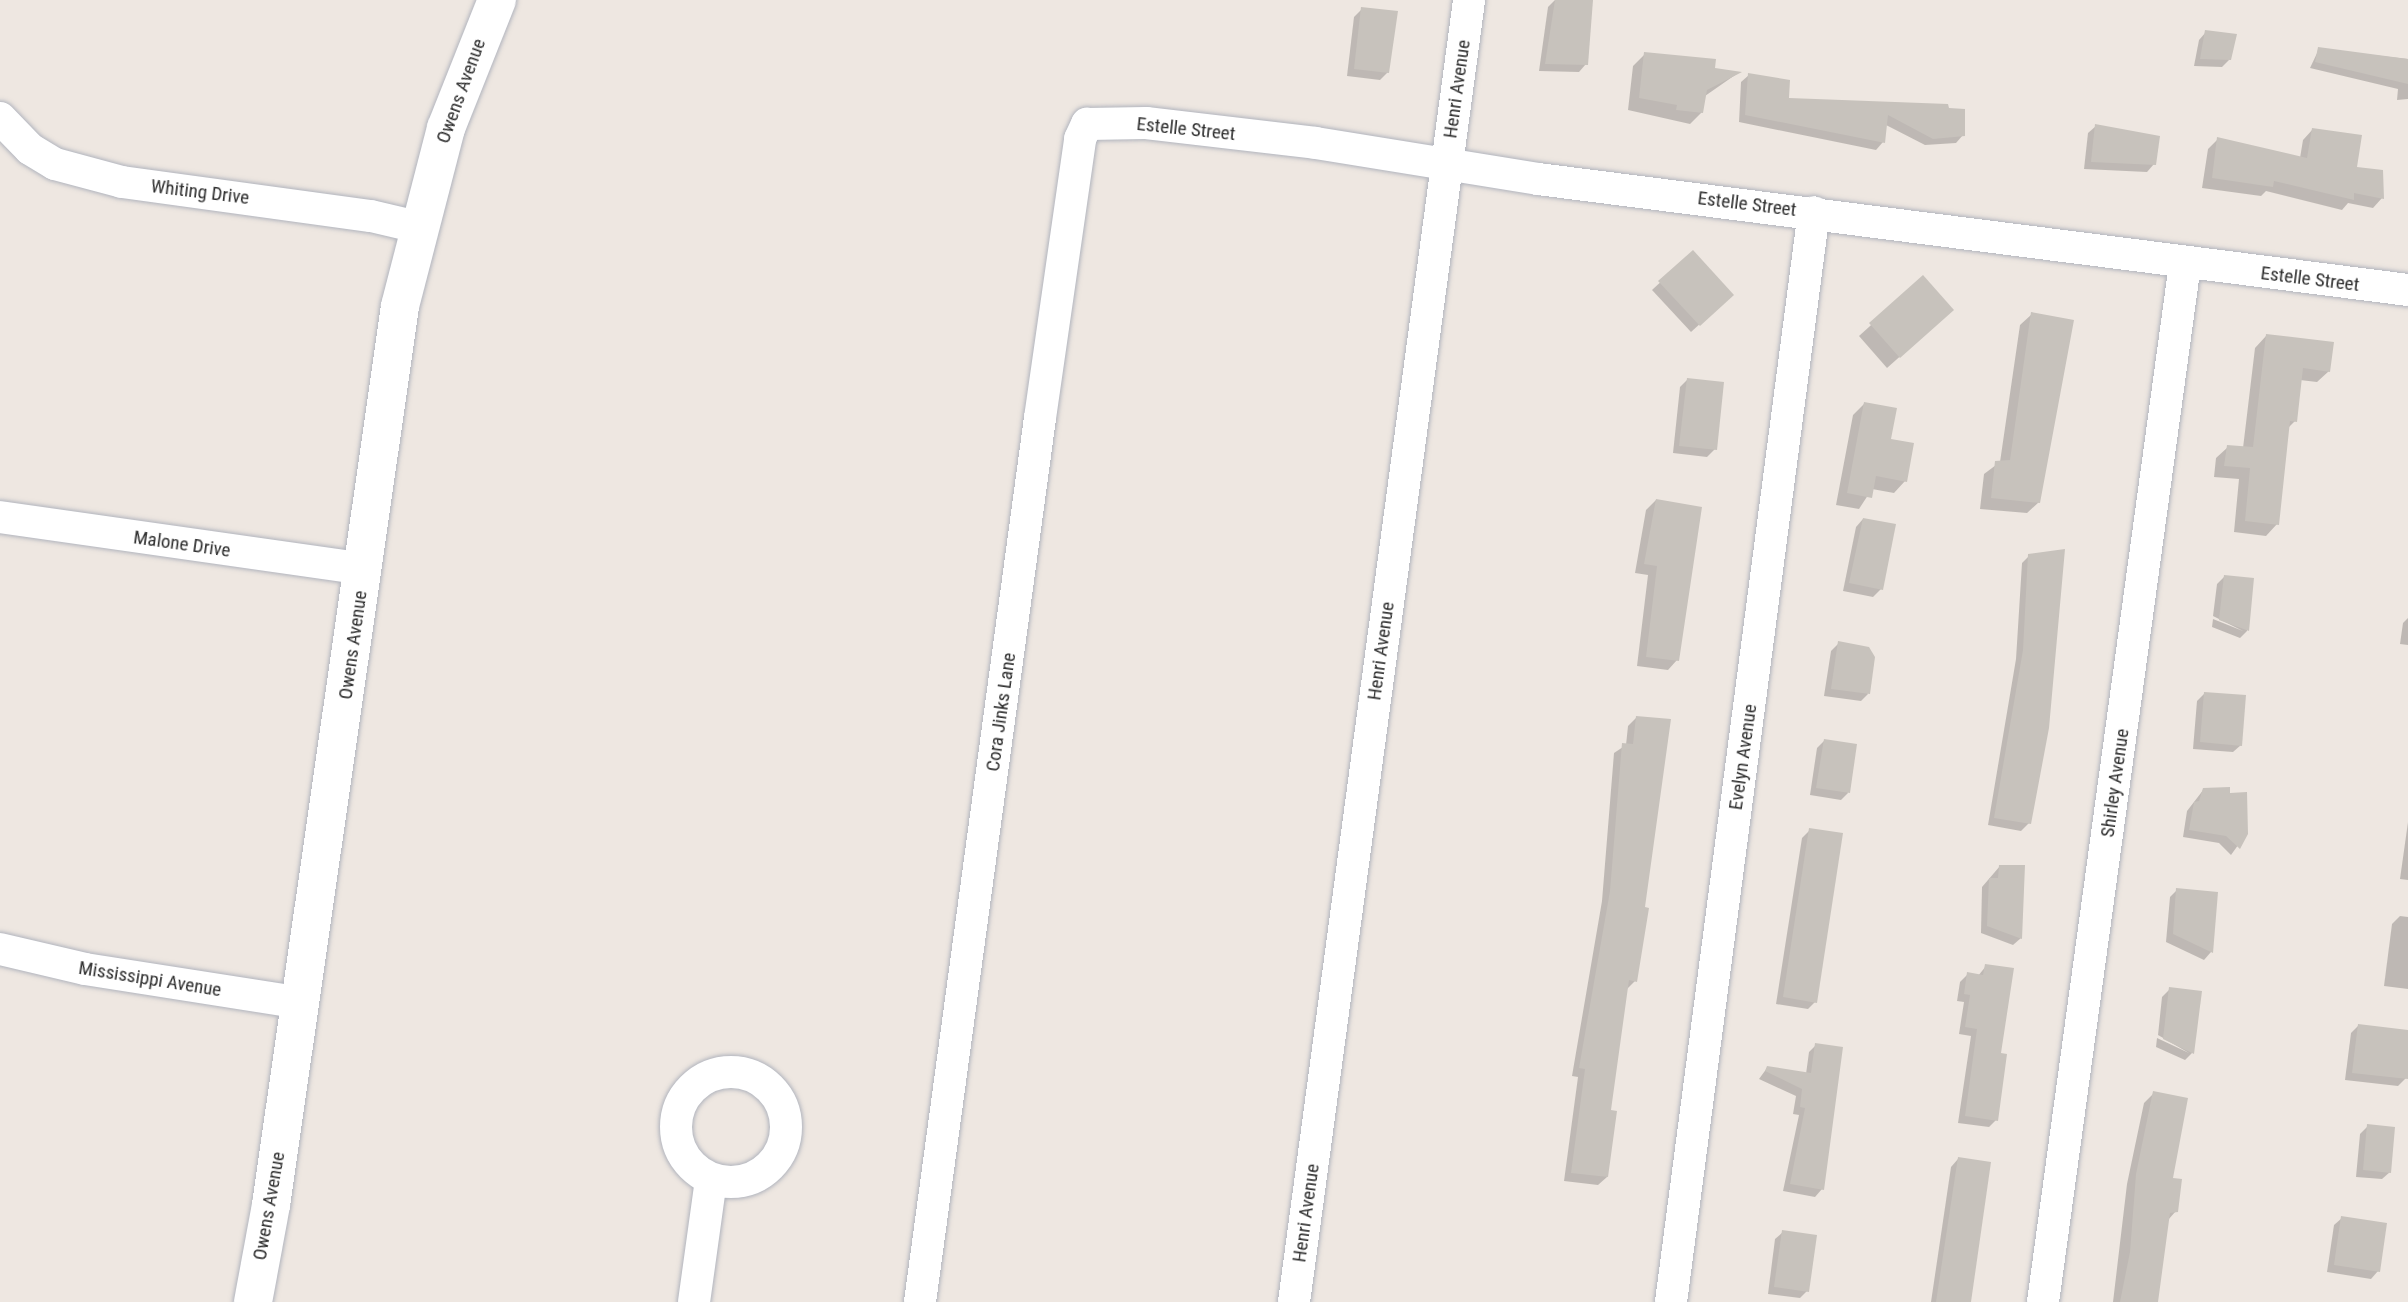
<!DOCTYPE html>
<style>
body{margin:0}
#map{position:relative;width:2408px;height:1302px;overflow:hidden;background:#eee7e1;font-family:"Roboto Condensed",sans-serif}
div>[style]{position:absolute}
.shadow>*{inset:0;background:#0003}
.building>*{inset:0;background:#c7c2bc}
.roads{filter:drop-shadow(0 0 2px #b1b4bd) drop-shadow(0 0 2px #b1b4bd)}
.minor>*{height:32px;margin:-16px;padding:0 16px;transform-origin:16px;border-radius:16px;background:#fff}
.minor>.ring{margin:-16px;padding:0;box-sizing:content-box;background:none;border:32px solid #fff;border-radius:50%}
.tertiary>*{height:38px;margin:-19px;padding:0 19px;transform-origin:19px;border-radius:19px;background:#fff}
span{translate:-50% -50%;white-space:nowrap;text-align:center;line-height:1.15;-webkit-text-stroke:6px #fff;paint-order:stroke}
.street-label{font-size:19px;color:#2d2d2d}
</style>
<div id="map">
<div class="shadow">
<div style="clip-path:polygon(1555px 0,1591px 0,1586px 64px,1579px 72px,1539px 71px,1548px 7px)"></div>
<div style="clip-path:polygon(1362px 9px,1388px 72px,1380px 80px,1347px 76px,1354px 17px)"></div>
<div style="clip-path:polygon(2206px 32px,2229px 60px,2222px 67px,2194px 66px,2199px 40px)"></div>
<div style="clip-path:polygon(2319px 49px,2408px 59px,2408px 99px,2397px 100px,2398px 89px,2310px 68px)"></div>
<div style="clip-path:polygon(1645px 54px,1713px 69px,1738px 73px,1705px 96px,1702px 112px,1690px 124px,1628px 110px,1633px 66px)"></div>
<div style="clip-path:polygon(1749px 75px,1787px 100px,1947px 106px,1963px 135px,1956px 143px,1925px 145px,1886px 125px,1883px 142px,1876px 150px,1739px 122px,1741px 82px)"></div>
<div style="clip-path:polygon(2096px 126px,2154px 164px,2147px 172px,2084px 169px,2088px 133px)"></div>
<div style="clip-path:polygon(2313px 129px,2382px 198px,2373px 208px,2348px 203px,2342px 210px,2266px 191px,2261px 196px,2202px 188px,2208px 149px,2218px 139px,2300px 158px,2303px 140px)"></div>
<div style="clip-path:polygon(1693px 252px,1724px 302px,1691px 332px,1652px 290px)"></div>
<div style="clip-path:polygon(1923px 278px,1940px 321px,1887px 368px,1859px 336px)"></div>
<div style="clip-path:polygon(2032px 314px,2039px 502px,2027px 513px,1980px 509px,1984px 474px,2000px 462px,2020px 325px)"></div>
<div style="clip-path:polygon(2266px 336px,2329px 371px,2317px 382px,2300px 380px,2295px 421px,2287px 429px,2277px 524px,2266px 536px,2234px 532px,2239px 479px,2214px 477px,2216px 458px,2228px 447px,2243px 448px,2255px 348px)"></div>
<div style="clip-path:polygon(1687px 380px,1715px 449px,1707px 457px,1673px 453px,1680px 387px)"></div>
<div style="clip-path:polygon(1864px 404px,1889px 440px,1905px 481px,1894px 493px,1872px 489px,1859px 509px,1836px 505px,1853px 415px)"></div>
<div style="clip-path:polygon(1656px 500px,1677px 660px,1668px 670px,1637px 666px,1648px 575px,1635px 573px,1646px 510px)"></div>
<div style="clip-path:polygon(1863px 519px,1881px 589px,1873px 597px,1843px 591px,1856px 527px)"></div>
<div style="clip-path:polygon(2029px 556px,2029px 823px,2021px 831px,1988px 825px,2016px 659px,2022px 563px)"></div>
<div style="clip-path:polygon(2224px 577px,2252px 580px,2247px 631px,2240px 638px,2212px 627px,2213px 619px,2243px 631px,2213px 616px,2217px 584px)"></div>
<div style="clip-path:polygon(2408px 618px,2408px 645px,2400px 644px,2403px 623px)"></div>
<div style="clip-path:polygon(1839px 643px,1868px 694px,1861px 701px,1824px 696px,1831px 651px)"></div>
<div style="clip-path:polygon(2204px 694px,2241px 745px,2233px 752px,2193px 749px,2197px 701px)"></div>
<div style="clip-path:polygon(1636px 718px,1635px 981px,1627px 989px,1609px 1112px,1607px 1177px,1598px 1185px,1564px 1181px,1578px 1077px,1572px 1076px,1602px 901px,1614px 753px,1626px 745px,1628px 726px)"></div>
<div style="clip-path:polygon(1824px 741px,1848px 793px,1841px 800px,1810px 795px,1817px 748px)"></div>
<div style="clip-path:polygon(2204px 789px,2229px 795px,2246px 834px,2231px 855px,2219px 843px,2183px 837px,2187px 811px)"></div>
<div style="clip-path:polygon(2408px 822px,2408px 880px,2400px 879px)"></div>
<div style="clip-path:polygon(1810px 830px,1815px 1002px,1808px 1009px,1776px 1004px,1802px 838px)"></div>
<div style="clip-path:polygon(2000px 866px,2021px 938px,2013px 945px,1981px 933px,1982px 887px)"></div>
<div style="clip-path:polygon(2177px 890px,2216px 893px,2211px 952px,2204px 960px,2166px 942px,2170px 897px)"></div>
<div style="clip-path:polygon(2400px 916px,2408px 917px,2408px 989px,2384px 986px,2392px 924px)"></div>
<div style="clip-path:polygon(1986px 966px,1999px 1055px,1996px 1120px,1989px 1127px,1958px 1123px,1971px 1036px,1959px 1034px,1964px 1002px,1957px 1001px,1960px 982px,1968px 974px,1978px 976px)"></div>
<div style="clip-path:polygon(2170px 989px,2200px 993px,2192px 1053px,2185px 1060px,2156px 1047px,2157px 1038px,2189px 1053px,2158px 1035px,2162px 997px)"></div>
<div style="clip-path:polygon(2358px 1026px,2408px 1032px,2406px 1078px,2398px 1086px,2345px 1080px,2351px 1033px)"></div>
<div style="clip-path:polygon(1816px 1045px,1822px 1189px,1815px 1197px,1783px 1191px,1799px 1115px,1793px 1114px,1796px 1096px,1759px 1079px,1767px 1068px,1806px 1074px,1809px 1052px)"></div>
<div style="clip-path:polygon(2154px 1093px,2176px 1211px,2168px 1220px,2155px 1302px,2113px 1302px,2127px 1184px,2144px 1103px)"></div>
<div style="clip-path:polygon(2368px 1126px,2390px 1172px,2382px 1179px,2356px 1177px,2360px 1134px)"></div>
<div style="clip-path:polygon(1958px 1159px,1970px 1302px,1931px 1302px,1951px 1167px)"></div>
<div style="clip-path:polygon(2342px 1218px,2378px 1271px,2371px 1279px,2327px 1272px,2334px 1225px)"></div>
<div style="clip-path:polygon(1783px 1232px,1807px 1291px,1800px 1298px,1768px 1294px,1775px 1239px)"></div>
</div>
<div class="building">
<div style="clip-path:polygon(1555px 0,1593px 0,1588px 65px,1545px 64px)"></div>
<div style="clip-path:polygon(1361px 7px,1398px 11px,1389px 73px,1354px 69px)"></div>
<div style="clip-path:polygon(2205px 30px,2237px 34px,2231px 60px,2200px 59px)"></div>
<div style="clip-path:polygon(2318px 47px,2408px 59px,2408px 84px,2315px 62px)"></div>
<div style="clip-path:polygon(1644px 52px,1716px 59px,1715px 68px,1742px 72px,1707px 90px,1703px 113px,1676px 110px,1677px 105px,1639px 98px)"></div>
<div style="clip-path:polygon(1748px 73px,1790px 80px,1789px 98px,1948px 104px,1949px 108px,1965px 109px,1965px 136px,1933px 139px,1888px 115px,1885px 143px,1745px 115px)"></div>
<div style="clip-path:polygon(2095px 124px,2160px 136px,2156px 165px,2091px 162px)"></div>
<div style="clip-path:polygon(2312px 128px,2362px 135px,2357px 167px,2383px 170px,2384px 199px,2354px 193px,2354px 200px,2274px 181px,2273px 187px,2212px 178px,2217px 137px,2307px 158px)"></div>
<div style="clip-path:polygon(1693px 250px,1734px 295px,1700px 326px,1658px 281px)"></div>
<div style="clip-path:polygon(1923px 275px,1954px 310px,1900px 358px,1869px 323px)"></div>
<div style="clip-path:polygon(2031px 312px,2074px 320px,2040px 503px,1991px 498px,1995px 461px,2010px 460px)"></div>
<div style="clip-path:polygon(2266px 334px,2334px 342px,2330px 372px,2303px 368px,2297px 422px,2290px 421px,2279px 525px,2245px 521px,2250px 468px,2224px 466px,2227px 445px,2253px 447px)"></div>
<div style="clip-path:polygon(1687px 378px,1724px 382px,1717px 450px,1679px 446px)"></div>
<div style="clip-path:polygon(1864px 402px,1897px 408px,1891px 439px,1914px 443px,1907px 482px,1876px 476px,1872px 498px,1847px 493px)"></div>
<div style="clip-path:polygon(1656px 499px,1702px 507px,1679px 661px,1646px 657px,1657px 566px,1644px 564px)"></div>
<div style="clip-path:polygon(1863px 518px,1896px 524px,1883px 590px,1849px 583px)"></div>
<div style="clip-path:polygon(2065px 549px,2049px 728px,2031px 824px,1994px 818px,2023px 650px,2028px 554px)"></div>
<div style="clip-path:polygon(2224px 575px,2254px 578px,2249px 631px,2219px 620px)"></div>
<div style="clip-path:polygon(1838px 641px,1869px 647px,1875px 657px,1870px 694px,1831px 689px)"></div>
<div style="clip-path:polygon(2204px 692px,2246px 695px,2242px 746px,2200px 742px)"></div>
<div style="clip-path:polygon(1636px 716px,1671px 719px,1645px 907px,1649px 908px,1637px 982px,1629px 980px,1611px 1110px,1617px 1111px,1608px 1177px,1571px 1173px,1585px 1069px,1579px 1068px,1610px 891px,1622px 743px,1633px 744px)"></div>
<div style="clip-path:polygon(1824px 739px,1857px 744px,1850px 793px,1816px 788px)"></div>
<div style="clip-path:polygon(2230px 787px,2230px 793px,2247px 792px,2248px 834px,2240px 849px,2226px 836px,2189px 830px,2194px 802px,2199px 801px,2203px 788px)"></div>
<div style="clip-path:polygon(1809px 828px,1843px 833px,1817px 1003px,1783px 997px)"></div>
<div style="clip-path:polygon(1999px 865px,2025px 865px,2022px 939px,1987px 926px,1989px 878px,1998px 878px)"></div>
<div style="clip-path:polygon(2176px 888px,2218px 892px,2213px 953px,2173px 934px)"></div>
<div style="clip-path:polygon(1985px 964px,2014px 968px,2001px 1053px,2007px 1054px,1998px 1121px,1965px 1116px,1977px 1029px,1965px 1027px,1970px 995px,1964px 994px,1967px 972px,1983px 975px)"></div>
<div style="clip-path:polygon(2169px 987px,2202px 991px,2194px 1054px,2163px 1039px)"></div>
<div style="clip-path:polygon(2358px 1024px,2408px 1030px,2408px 1079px,2352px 1073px)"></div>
<div style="clip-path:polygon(1815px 1043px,1843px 1047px,1824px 1190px,1790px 1184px,1805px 1108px,1800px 1107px,1802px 1089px,1765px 1071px,1767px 1066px,1811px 1073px)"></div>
<div style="clip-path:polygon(2153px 1091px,2188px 1098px,2173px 1178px,2182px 1179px,2178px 1212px,2170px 1213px,2158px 1302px,2120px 1302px,2130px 1252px,2136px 1174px)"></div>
<div style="clip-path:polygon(2367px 1124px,2395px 1127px,2391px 1173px,2363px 1170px)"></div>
<div style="clip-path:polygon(1958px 1157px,1991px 1162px,1971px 1302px,1936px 1302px)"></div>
<div style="clip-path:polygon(2341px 1216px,2387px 1223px,2380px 1272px,2334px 1265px)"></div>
<div style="clip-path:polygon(1782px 1230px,1817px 1235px,1809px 1292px,1774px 1287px)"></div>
</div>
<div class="roads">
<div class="minor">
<div style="left:0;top:118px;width:43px;rotate:45.9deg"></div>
<div style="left:30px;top:149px;width:29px;rotate:31deg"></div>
<div style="left:55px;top:164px;width:69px;rotate:15deg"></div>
<div style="left:122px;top:182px;width:251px;rotate:7.8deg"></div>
<div style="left:371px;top:216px;width:48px;rotate:13.2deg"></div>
<div style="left:0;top:517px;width:368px;rotate:8.1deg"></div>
<div style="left:0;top:949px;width:87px;rotate:13.2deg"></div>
<div style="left:85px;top:969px;width:219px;rotate:8.9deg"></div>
<div class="ring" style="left:676px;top:1072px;width:78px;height:78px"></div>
<div style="left:694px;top:1302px;width:124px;rotate:-82.1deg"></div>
<div style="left:920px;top:1302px;width:892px;rotate:-82.27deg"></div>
<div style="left:1040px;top:418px;width:282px;rotate:-81.8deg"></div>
<div style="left:1080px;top:139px;width:17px;rotate:-65deg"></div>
<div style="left:1087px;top:124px;width:59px;rotate:-1deg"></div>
<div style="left:1146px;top:123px;width:171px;rotate:6.7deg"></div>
<div style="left:1316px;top:143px;width:225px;rotate:9.2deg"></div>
<div style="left:1538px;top:179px;width:877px;rotate:7.27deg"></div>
<div style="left:1294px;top:1302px;width:1314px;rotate:-82.34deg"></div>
<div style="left:1671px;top:1302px;width:1099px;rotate:-82.53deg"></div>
<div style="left:2043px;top:1302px;width:1048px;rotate:-82.21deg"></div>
</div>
<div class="tertiary">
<div style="left:253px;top:1302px;width:99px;rotate:-79.5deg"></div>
<div style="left:271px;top:1205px;width:908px;rotate:-81.83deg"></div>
<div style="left:400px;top:306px;width:184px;rotate:-75.5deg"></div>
<div style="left:446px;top:128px;width:138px;rotate:-68.3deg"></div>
</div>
</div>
<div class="street-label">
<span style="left:1457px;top:89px;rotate:-82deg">Henri Avenue</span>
<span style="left:461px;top:91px;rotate:-70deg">Owens Avenue</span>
<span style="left:1186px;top:129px;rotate:6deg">Estelle Street</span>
<span style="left:200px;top:192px;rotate:7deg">Whiting Drive</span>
<span style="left:1747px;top:204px;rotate:7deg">Estelle Street</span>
<span style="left:2310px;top:279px;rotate:7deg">Estelle Street</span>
<span style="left:182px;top:544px;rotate:8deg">Malone Drive</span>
<span style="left:353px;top:645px;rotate:-82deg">Owens Avenue</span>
<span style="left:1381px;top:651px;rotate:-82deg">Henri Avenue</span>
<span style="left:1001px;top:712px;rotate:-82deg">Cora Jinks Lane</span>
<span style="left:1743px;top:757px;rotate:-82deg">Evelyn Avenue</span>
<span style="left:2115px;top:783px;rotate:-82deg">Shirley Avenue</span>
<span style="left:150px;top:979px;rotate:9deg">Mississippi Avenue</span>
<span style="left:269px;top:1206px;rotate:-80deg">Owens Avenue</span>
<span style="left:1306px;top:1213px;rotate:-82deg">Henri Avenue</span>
</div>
</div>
